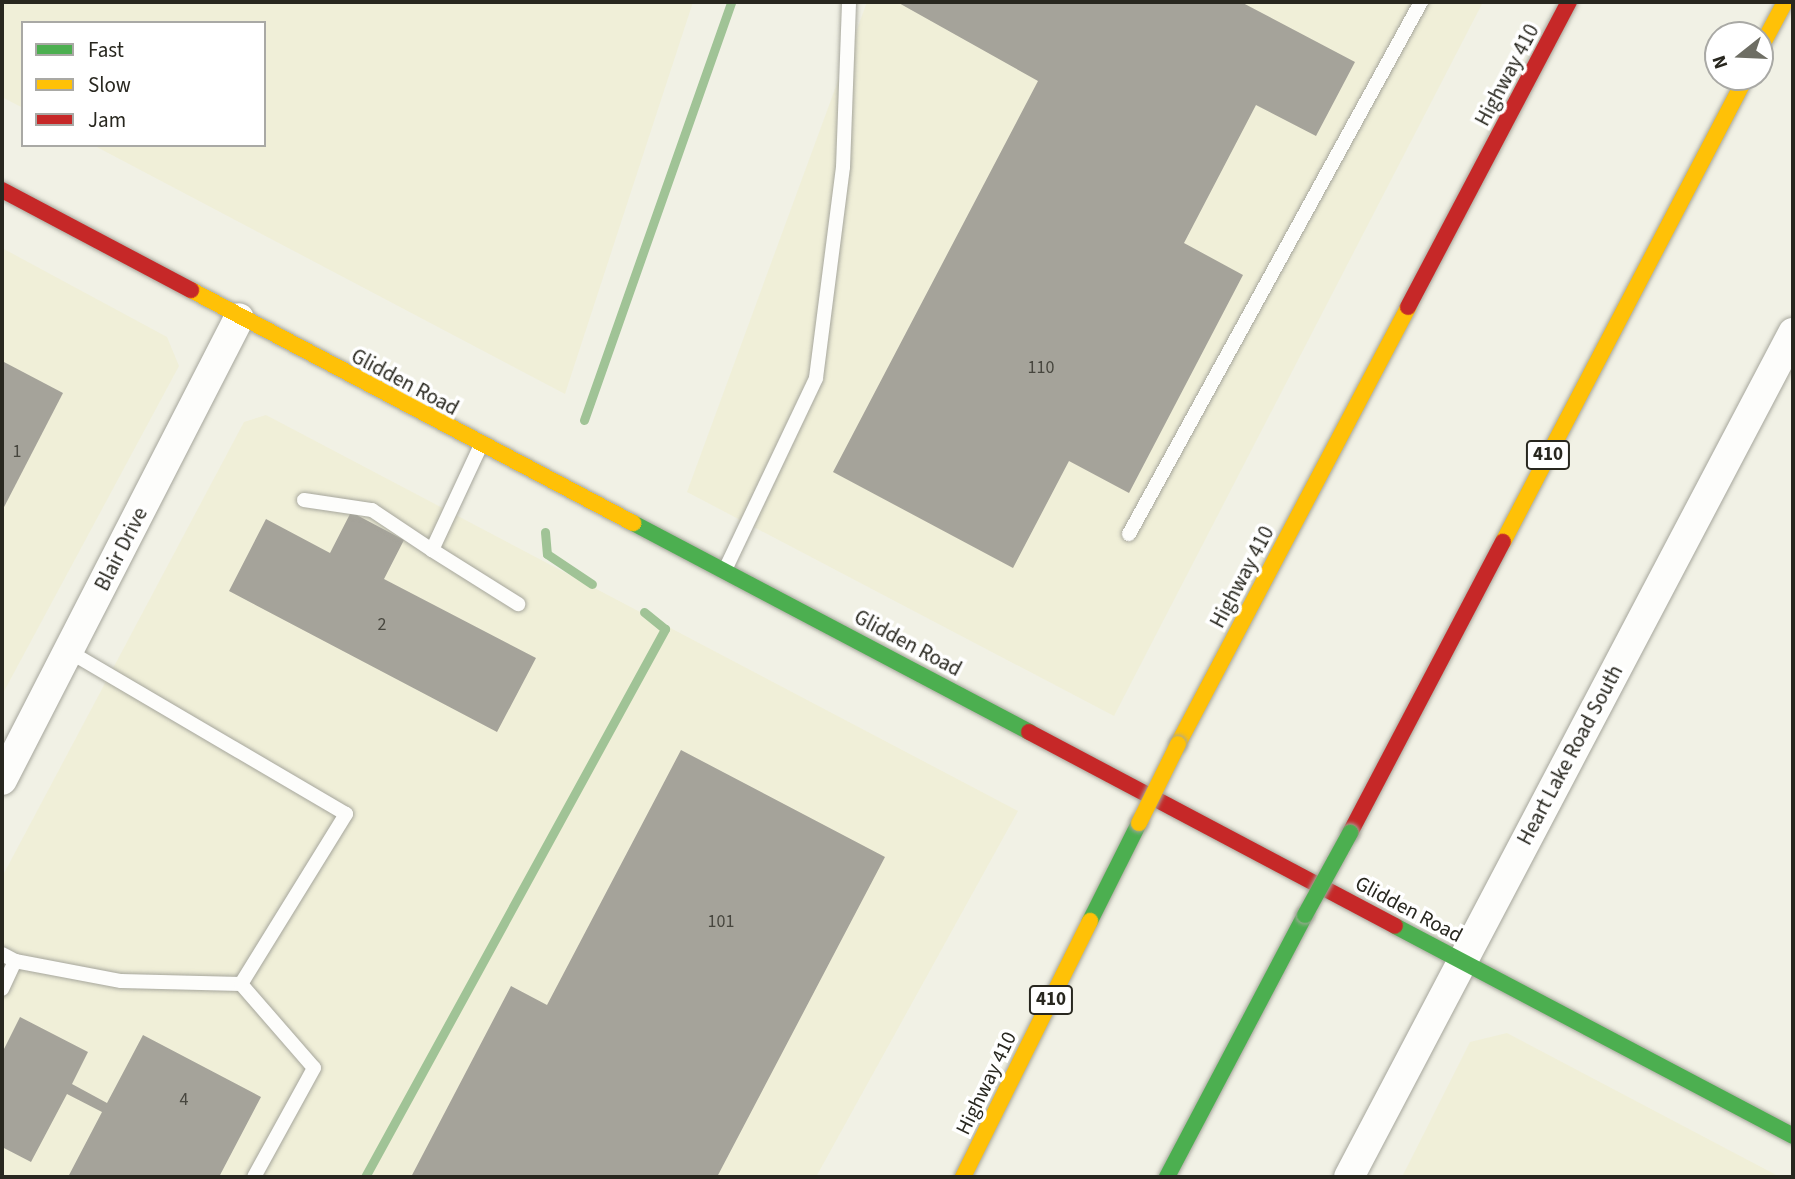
<!DOCTYPE html>
<style>
body{margin:0}
#map{position:relative;width:1795px;height:1179px;overflow:hidden;background:#f1f1e5;font-family:"Source Sans 3",sans-serif}
div>[style]{position:absolute}
.built>*{inset:0;background:#f0efd8}
.stream>*{height:9px;margin:-4.5px;padding:0 4.5px;transform-origin:4.5px;border-radius:4.5px;background:#a0c396}
.building>*{inset:0;background:#a5a39a}
.roads{filter:drop-shadow(0 0 2px #a6a69c) drop-shadow(0 0 2px #a6a69c)}
.lane>*{height:14px;margin:-7px;padding:0 7px;transform-origin:7px;border-radius:7px;background:#fdfdfb}
.street>*{height:30px;margin:-15px;padding:0 15px;transform-origin:15px;border-radius:15px;background:#fdfdfb}
.fast>*{height:16px;margin:-8px;padding:0 8px;transform-origin:8px;border-radius:8px;background:#4caf50}
.slow>*{height:16px;margin:-8px;padding:0 8px;transform-origin:8px;border-radius:8px;background:#ffc107}
.jam>*{height:16px;margin:-8px;padding:0 8px;transform-origin:8px;border-radius:8px;background:#c62828}
.bridges{filter:drop-shadow(0 0 2px #a6a69c) drop-shadow(0 0 2px #a6a69c)}
.fast-bridge>*{height:16px;margin:-8px;padding:0 8px;transform-origin:8px;border-radius:8px;background:#4caf50}
.slow-bridge>*{height:16px;margin:-8px;padding:0 8px;transform-origin:8px;border-radius:8px;background:#ffc107}
span{translate:-50% -50%;white-space:nowrap;text-align:center;line-height:1.15;-webkit-text-stroke:7px #fff;paint-order:stroke}
.number-label{font-size:18px;color:#47463e}
.number-label span{-webkit-text-stroke-width:0}
.shield-label span{padding:2px 5px;background:#fff;border:2px solid;border-radius:5px;-webkit-text-stroke-width:0}
.shield-label{font-size:19px;color:#28271f;font-weight:700}
.street-label{font-size:21px;color:#28271f}
.frame{position:absolute;inset:0;border:4px solid #28271f;pointer-events:none}
.legend{position:absolute;left:21px;top:21px;width:245px;height:126px;box-sizing:border-box;background:#fff;border:2px solid #a9a9a5;margin:0;padding:9px 12px;list-style:none;font-size:21px;color:#28271f}
.legend li{display:flex;align-items:center;gap:14px;height:35px}
.legend b{width:35px;border:2px solid #a9a9a5}
.north{position:absolute;left:1704px;top:21px;width:70px;height:70px;box-sizing:border-box;background:#fff;border:2px solid #a9a9a5;border-radius:50%;rotate:252deg;font-size:19px;font-weight:700;line-height:28px;text-align:center;color:#28271f}
.north::after{content:'';display:block;margin:auto;width:24px;height:32px;background:#6e6e64;clip-path:polygon(50% 0,100% 100%,50% 72%,0 100%)}
</style>
<div id="map">
<div class="built">
<div style="clip-path:polygon(2px 2px,693px 2px,565px 394px,93px 145px,264px 145px,264px 23px,23px 23px,23px 108px,2px 97px)"></div>
<div style="clip-path:polygon(867px 2px,1483px 2px,1114px 716px,687px 492px)"></div>
<div style="clip-path:polygon(2px 248px,167px 337px,179px 366px,2px 695px)"></div>
<div style="clip-path:polygon(266px 415px,1018px 811px,816px 1177px,2px 1177px,2px 877px,244px 422px)"></div>
<div style="clip-path:polygon(1507px 1033px,1780px 1177px,1402px 1177px,1470px 1042px)"></div>
</div>
<div class="stream">
<div style="left:584px;top:420px;width:443px;rotate:-70.6deg"></div>
<div style="left:545px;top:532px;width:22px;rotate:85deg"></div>
<div style="left:547px;top:554px;width:54px;rotate:33.7deg"></div>
<div style="left:365px;top:1177px;width:625px;rotate:-61.3deg"></div>
<div style="left:665px;top:629px;width:27px;rotate:-141deg"></div>
</div>
<div class="building">
<div style="clip-path:polygon(897px 2px,1241px 2px,1355px 62px,1316px 136px,1256px 105px,1184px 243px,1243px 275px,1129px 493px,1069px 461px,1013px 568px,833px 472px,1038px 81px)"></div>
<div style="clip-path:polygon(4px 362px,63px 393px,2px 511px,2px 366px)"></div>
<div style="clip-path:polygon(351px 512px,404px 540px,384px 579px,536px 658px,497px 732px,229px 591px,266px 519px,330px 553px)"></div>
<div style="clip-path:polygon(681px 750px,885px 857px,717px 1177px,411px 1177px,511px 986px,547px 1005px)"></div>
<div style="clip-path:polygon(20px 1017px,88px 1052px,72px 1084px,107px 1103px,143px 1035px,261px 1097px,219px 1177px,68px 1177px,102px 1112px,67px 1094px,31px 1162px,2px 1147px,2px 1053px)"></div>
</div>
<div class="roads">
<div class="lane">
<div style="left:481px;top:445px;width:116px;rotate:115deg"></div>
<div style="left:432px;top:550px;width:102px;rotate:32.1deg"></div>
<div style="left:304px;top:500px;width:69px;rotate:8.4deg"></div>
<div style="left:372px;top:510px;width:72px;rotate:33.7deg"></div>
<div style="left:1129px;top:534px;width:607px;rotate:-61.24deg"></div>
<div style="left:725px;top:570px;width:212px;rotate:-64.6deg"></div>
<div style="left:816px;top:378px;width:213px;rotate:-82.7deg"></div>
<div style="left:843px;top:167px;width:165px;rotate:-87.9deg"></div>
<div style="left:2px;top:954px;width:15px;rotate:28deg"></div>
<div style="left:15px;top:961px;width:108px;rotate:10.7deg"></div>
<div style="left:121px;top:981px;width:120px;rotate:1.4deg"></div>
<div style="left:241px;top:984px;width:200px;rotate:-58.3deg"></div>
<div style="left:346px;top:814px;width:322px;rotate:-149.6deg"></div>
<div style="left:241px;top:984px;width:111px;rotate:49deg"></div>
<div style="left:314px;top:1068px;width:124px;rotate:118.8deg"></div>
<div style="left:2px;top:989px;width:31px;rotate:-65deg"></div>
</div>
<div class="street">
<div style="left:2px;top:780px;width:519px;rotate:-62.84deg"></div>
<div style="left:1349px;top:1177px;width:954px;rotate:-62.25deg"></div>
</div>
<div class="fast">
<div style="left:633px;top:523px;width:448px;rotate:27.8deg"></div>
<div style="left:1090px;top:921px;width:110px;rotate:-63.4deg"></div>
<div style="left:1395px;top:926px;width:450px;rotate:27.8deg"></div>
<div style="left:1167px;top:1177px;width:296px;rotate:-62.2deg"></div>
</div>
<div class="slow">
<div style="left:1760px;top:49px;width:53px;rotate:-62deg"></div>
<div style="left:191px;top:290px;width:500px;rotate:27.8deg"></div>
<div style="left:1503px;top:542px;width:525px;rotate:-62.41deg"></div>
<div style="left:1178px;top:744px;width:494px;rotate:-62.2deg"></div>
<div style="left:963px;top:1177px;width:286px;rotate:-63.6deg"></div>
</div>
<div class="jam">
<div style="left:2px;top:190px;width:214px;rotate:27.9deg"></div>
<div style="left:1408px;top:307px;width:345px;rotate:-62.2deg"></div>
<div style="left:1029px;top:732px;width:414px;rotate:27.9deg"></div>
<div style="left:1350px;top:833px;width:329px;rotate:-62.3deg"></div>
</div>
</div>
<div class="bridges">
<div class="fast-bridge">
<div style="left:1305px;top:915px;width:94px;rotate:-61.2deg"></div>
</div>
<div class="slow-bridge">
<div style="left:1139px;top:823px;width:88px;rotate:-63.7deg"></div>
</div>
</div>
<div class="number-label">
<span style="left:1041px;top:368px">110</span>
<span style="left:17px;top:452px">1</span>
<span style="left:382px;top:625px">2</span>
<span style="left:721px;top:922px">101</span>
<span style="left:184px;top:1100px">4</span>
</div>
<div class="shield-label">
<span style="left:1548px;top:455px">410</span>
<span style="left:1051px;top:1000px">410</span>
</div>
<div class="street-label">
<span style="left:1507px;top:75px;rotate:-62deg">Highway 410</span>
<span style="left:405px;top:382px;rotate:28deg">Glidden Road</span>
<span style="left:121px;top:549px;rotate:-63deg">Blair Drive</span>
<span style="left:1242px;top:577px;rotate:-62deg">Highway 410</span>
<span style="left:908px;top:643px;rotate:28deg">Glidden Road</span>
<span style="left:1570px;top:755px;rotate:-62deg">Heart Lake Road South</span>
<span style="left:1409px;top:909px;rotate:28deg">Glidden Road</span>
<span style="left:986px;top:1083px;rotate:-64deg">Highway 410</span>
</div>
<div class="frame"></div>
<ul class="legend">
<li><b style="height:9px;background:#4caf50"></b>Fast</li>
<li><b style="height:9px;background:#ffc107"></b>Slow</li>
<li><b style="height:9px;background:#c62828"></b>Jam</li>
</ul>
<div class="north">N</div>
</div>
